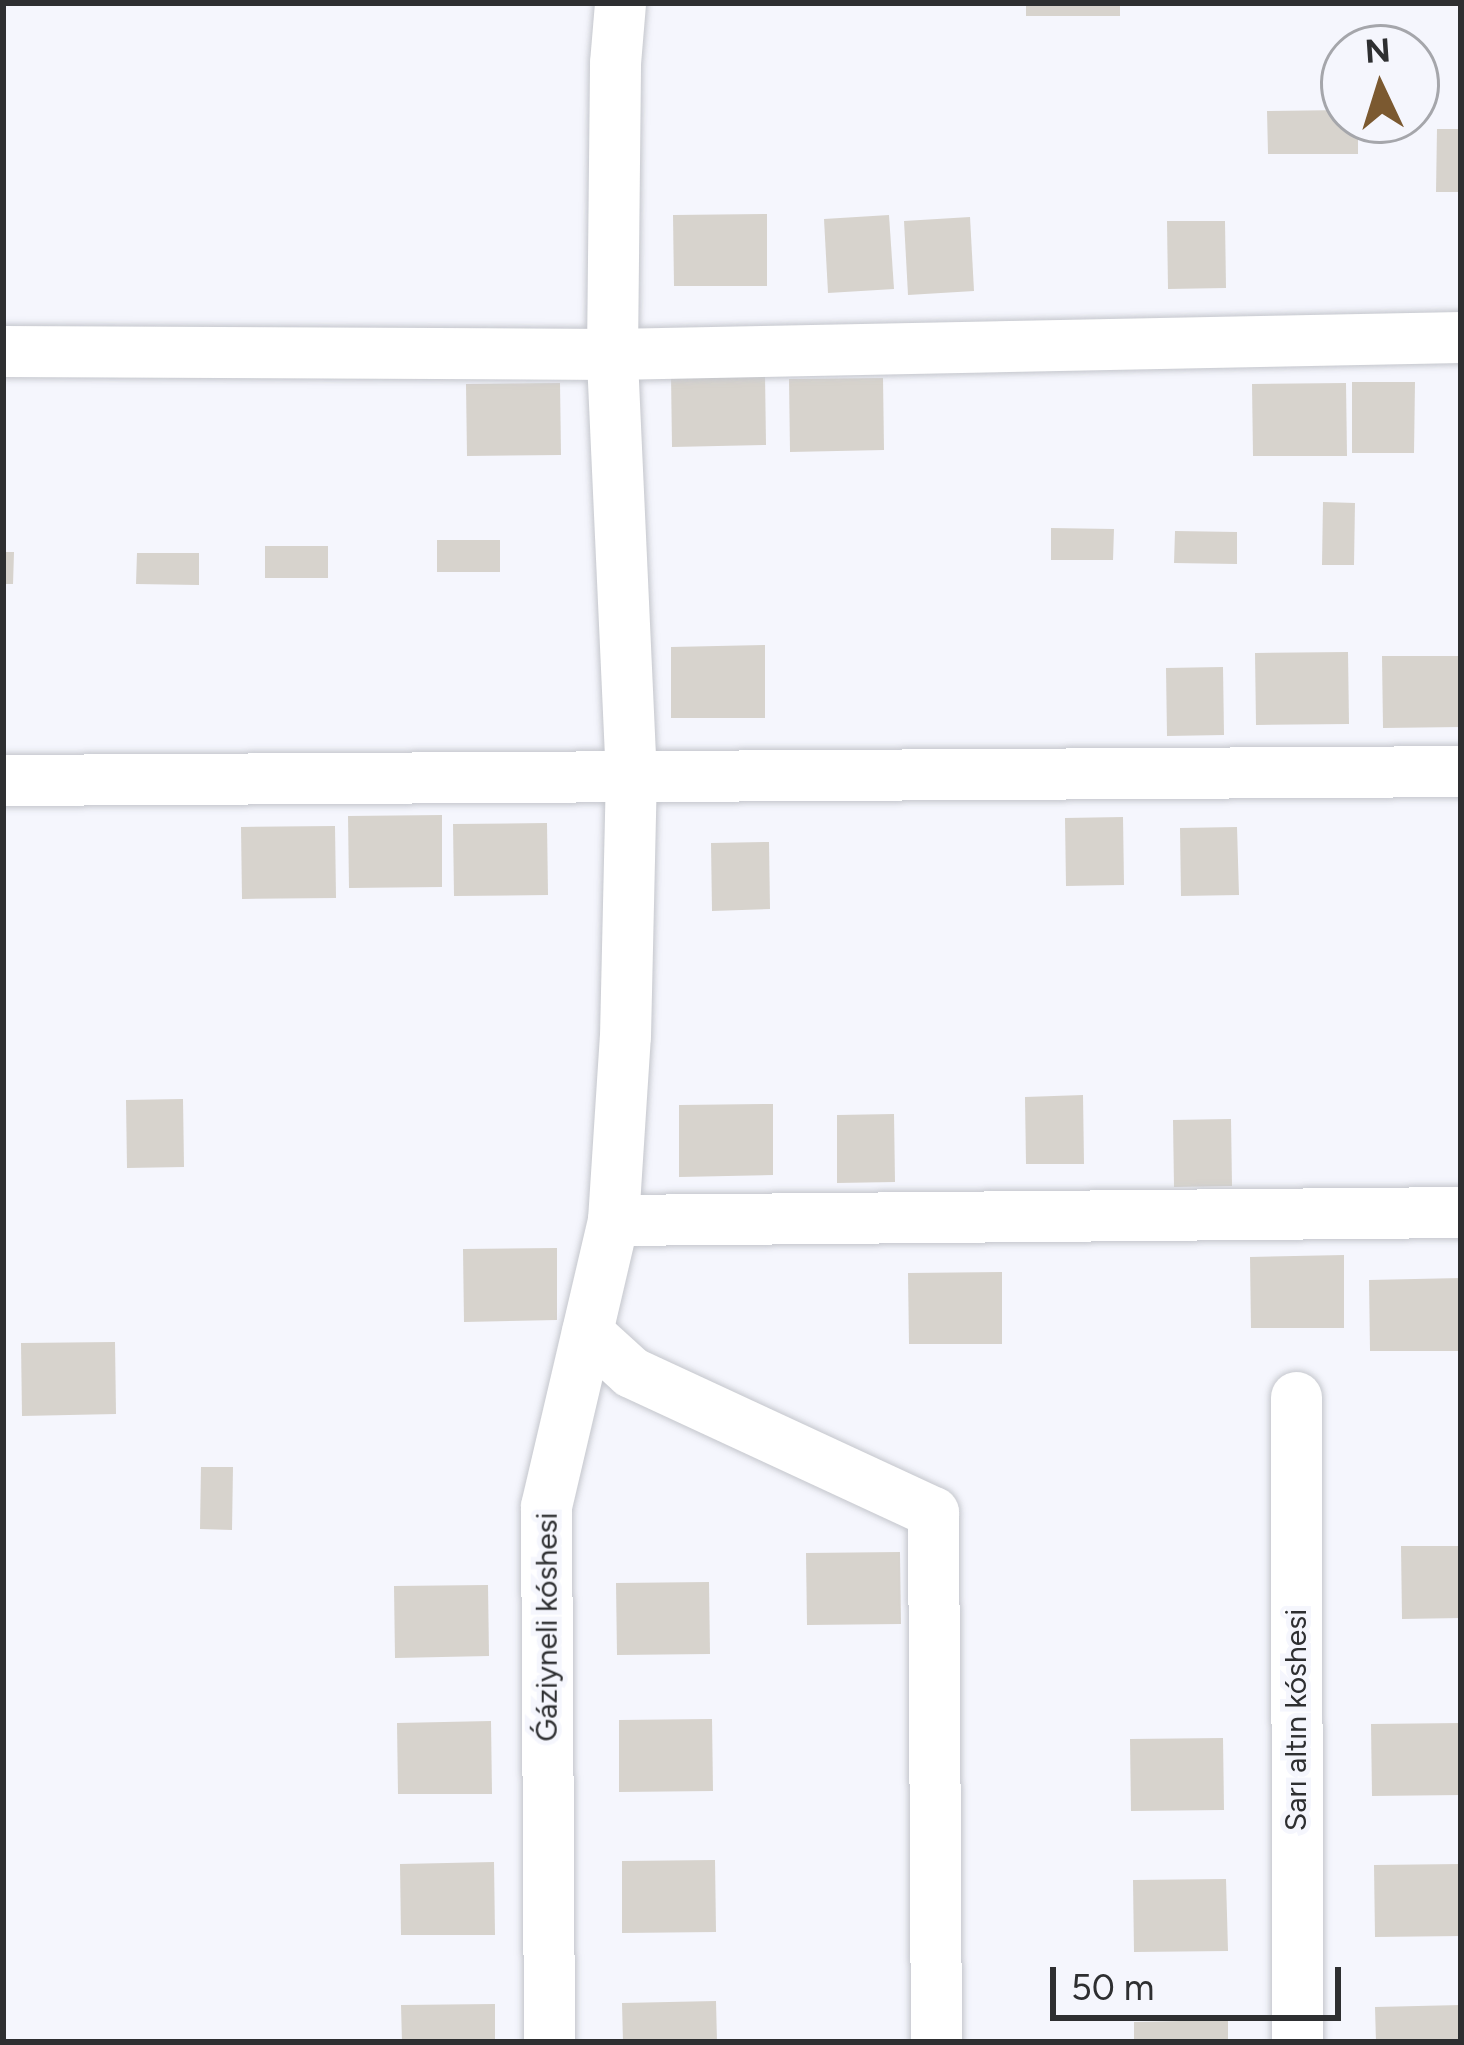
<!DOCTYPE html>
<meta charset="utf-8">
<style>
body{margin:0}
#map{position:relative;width:1464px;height:2045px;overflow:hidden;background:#f5f6fd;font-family:Figtree,sans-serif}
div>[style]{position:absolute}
.building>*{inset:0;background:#d7d3cd}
.roads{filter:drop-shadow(0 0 3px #c4c6cc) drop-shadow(0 0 3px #c4c6cc)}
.minor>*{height:51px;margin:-25.5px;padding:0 25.5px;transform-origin:25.5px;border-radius:25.5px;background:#fff}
span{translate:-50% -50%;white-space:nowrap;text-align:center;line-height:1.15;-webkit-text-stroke:10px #f5f6fd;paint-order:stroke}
.street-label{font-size:30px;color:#2e2f31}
.frame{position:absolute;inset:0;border:6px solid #2e2f31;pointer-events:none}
.north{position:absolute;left:1320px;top:24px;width:120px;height:120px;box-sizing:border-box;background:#f5f6fd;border:3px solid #a5a6ab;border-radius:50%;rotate:356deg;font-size:33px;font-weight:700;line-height:48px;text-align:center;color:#2e2f31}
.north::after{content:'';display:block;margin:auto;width:42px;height:54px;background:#7b5930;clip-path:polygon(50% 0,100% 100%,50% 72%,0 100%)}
.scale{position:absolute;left:1050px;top:1967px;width:291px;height:54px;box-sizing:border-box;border:6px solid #2e2f31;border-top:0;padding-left:15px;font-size:36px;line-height:42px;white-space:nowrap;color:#2e2f31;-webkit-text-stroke:9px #f5f6fd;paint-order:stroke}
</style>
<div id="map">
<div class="building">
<div style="clip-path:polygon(1026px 3px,1120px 3px,1120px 16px,1026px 16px)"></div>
<div style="clip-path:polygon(1344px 110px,1344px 120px,1358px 120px,1358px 154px,1268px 154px,1267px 111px)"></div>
<div style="clip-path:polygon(1437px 129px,1461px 129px,1461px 192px,1436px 192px)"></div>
<div style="clip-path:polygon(767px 214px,767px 286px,674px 286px,673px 215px)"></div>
<div style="clip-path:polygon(889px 215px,894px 289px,828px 293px,824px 219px)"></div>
<div style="clip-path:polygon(970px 217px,974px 291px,908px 295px,904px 221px)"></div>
<div style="clip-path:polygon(1167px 221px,1225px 221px,1226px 288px,1168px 289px)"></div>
<div style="clip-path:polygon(765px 374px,766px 445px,672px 447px,671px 375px)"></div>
<div style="clip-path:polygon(883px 378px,884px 450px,790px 452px,789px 379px)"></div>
<div style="clip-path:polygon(1352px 382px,1415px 382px,1414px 453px,1352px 453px)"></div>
<div style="clip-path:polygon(560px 383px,561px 455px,467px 456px,466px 384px)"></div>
<div style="clip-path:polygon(1346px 383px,1347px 456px,1253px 456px,1252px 384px)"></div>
<div style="clip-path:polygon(1323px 502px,1355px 503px,1354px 565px,1322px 565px)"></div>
<div style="clip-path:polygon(1051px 528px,1114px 529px,1113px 560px,1051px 560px)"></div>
<div style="clip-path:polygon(1175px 531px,1237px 532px,1237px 564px,1174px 563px)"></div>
<div style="clip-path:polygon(437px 540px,500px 540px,500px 572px,437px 572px)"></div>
<div style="clip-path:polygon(265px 546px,328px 546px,328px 578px,265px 578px)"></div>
<div style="clip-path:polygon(3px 552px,14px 552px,13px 584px,3px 584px)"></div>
<div style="clip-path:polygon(137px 553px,199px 553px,199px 585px,136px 584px)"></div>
<div style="clip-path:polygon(765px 645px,765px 718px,671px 718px,671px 647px)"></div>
<div style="clip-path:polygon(1348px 652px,1349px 724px,1256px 725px,1255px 653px)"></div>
<div style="clip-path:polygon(1382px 656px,1461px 656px,1461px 727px,1383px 728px)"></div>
<div style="clip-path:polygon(1223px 667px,1224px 735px,1167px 736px,1166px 668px)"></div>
<div style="clip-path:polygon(442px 815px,442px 887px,349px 888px,348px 816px)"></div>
<div style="clip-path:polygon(1123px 817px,1124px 885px,1066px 886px,1065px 818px)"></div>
<div style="clip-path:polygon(547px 823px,548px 895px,454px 896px,453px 824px)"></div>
<div style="clip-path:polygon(335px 826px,336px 898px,242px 899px,241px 827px)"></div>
<div style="clip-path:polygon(1237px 827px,1239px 895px,1181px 896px,1180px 828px)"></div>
<div style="clip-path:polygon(769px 842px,770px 909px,712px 911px,711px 843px)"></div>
<div style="clip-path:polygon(1083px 1095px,1084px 1164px,1026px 1164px,1025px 1097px)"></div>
<div style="clip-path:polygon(183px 1099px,184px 1167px,127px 1168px,126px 1100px)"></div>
<div style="clip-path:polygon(773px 1104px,773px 1175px,679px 1177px,679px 1105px)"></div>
<div style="clip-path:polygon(894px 1114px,895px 1182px,837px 1183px,837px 1115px)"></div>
<div style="clip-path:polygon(1231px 1119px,1232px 1186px,1174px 1187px,1173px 1120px)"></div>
<div style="clip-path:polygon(557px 1248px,557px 1320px,464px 1322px,463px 1249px)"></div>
<div style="clip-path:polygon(1344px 1255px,1344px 1328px,1251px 1328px,1250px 1257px)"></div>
<div style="clip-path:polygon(1002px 1272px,1002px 1344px,909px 1344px,908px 1273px)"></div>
<div style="clip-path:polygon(1461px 1278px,1461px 1351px,1370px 1351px,1369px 1280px)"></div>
<div style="clip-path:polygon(115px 1342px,116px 1414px,22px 1416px,21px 1343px)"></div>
<div style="clip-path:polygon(201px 1467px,233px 1467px,232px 1530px,200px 1529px)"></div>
<div style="clip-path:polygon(1401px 1546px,1461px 1546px,1461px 1618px,1402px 1619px)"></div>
<div style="clip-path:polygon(900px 1552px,901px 1624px,807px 1625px,806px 1553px)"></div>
<div style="clip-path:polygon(709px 1582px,710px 1654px,617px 1655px,616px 1583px)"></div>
<div style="clip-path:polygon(488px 1585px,489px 1656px,395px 1658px,394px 1586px)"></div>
<div style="clip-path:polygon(712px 1719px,713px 1791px,619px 1792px,619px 1720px)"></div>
<div style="clip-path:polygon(491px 1721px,492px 1794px,398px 1794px,397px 1723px)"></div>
<div style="clip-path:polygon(1461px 1723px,1461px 1795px,1372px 1796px,1371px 1724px)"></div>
<div style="clip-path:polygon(1223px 1738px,1224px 1810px,1131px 1811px,1130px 1739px)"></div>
<div style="clip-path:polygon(715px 1860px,716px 1932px,622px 1933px,622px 1861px)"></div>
<div style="clip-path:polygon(494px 1862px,495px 1935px,401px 1935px,400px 1864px)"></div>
<div style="clip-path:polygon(1461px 1864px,1461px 1936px,1375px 1937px,1374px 1865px)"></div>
<div style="clip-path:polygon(1226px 1879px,1228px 1951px,1134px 1952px,1133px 1880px)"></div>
<div style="clip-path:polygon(716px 2001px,717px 2042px,623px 2042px,622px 2003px)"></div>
<div style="clip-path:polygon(495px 2004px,495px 2042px,402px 2042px,401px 2005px)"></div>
<div style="clip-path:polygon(1461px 2005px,1461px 2042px,1376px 2042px,1375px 2007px)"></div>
<div style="clip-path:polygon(1228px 2020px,1228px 2042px,1134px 2042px,1134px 2022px)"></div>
</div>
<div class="roads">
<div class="minor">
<div style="left:3px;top:351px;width:609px;rotate:0.28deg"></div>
<div style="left:612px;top:354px;width:849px;rotate:-1.15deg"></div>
<div style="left:3px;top:780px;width:1458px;rotate:-0.35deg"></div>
<div style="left:613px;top:1220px;width:848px;rotate:-0.54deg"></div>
<div style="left:587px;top:1332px;width:59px;rotate:42.3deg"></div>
<div style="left:631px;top:1372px;width:333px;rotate:24.9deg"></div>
<div style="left:933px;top:1512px;width:530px;rotate:89.68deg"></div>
<div style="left:1296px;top:1397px;width:645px;rotate:89.91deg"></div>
<div style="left:549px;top:2042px;width:536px;rotate:-90.32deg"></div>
<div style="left:546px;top:1506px;width:294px;rotate:-76.8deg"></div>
<div style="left:613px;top:1220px;width:184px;rotate:-86.3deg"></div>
<div style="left:625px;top:1036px;width:258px;rotate:-88.7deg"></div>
<div style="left:631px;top:778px;width:424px;rotate:-92.6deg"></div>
<div style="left:612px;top:354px;width:291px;rotate:-89.4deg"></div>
<div style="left:615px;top:63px;width:60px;rotate:-85.2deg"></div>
</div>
</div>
<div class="street-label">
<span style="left:547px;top:1627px;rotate:-90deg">Ǵáziyneli kóshesi</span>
<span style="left:1296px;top:1720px;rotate:-90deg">Sarı altın kóshesi</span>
</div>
<div class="frame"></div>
<div class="north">N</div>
<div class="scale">50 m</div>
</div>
